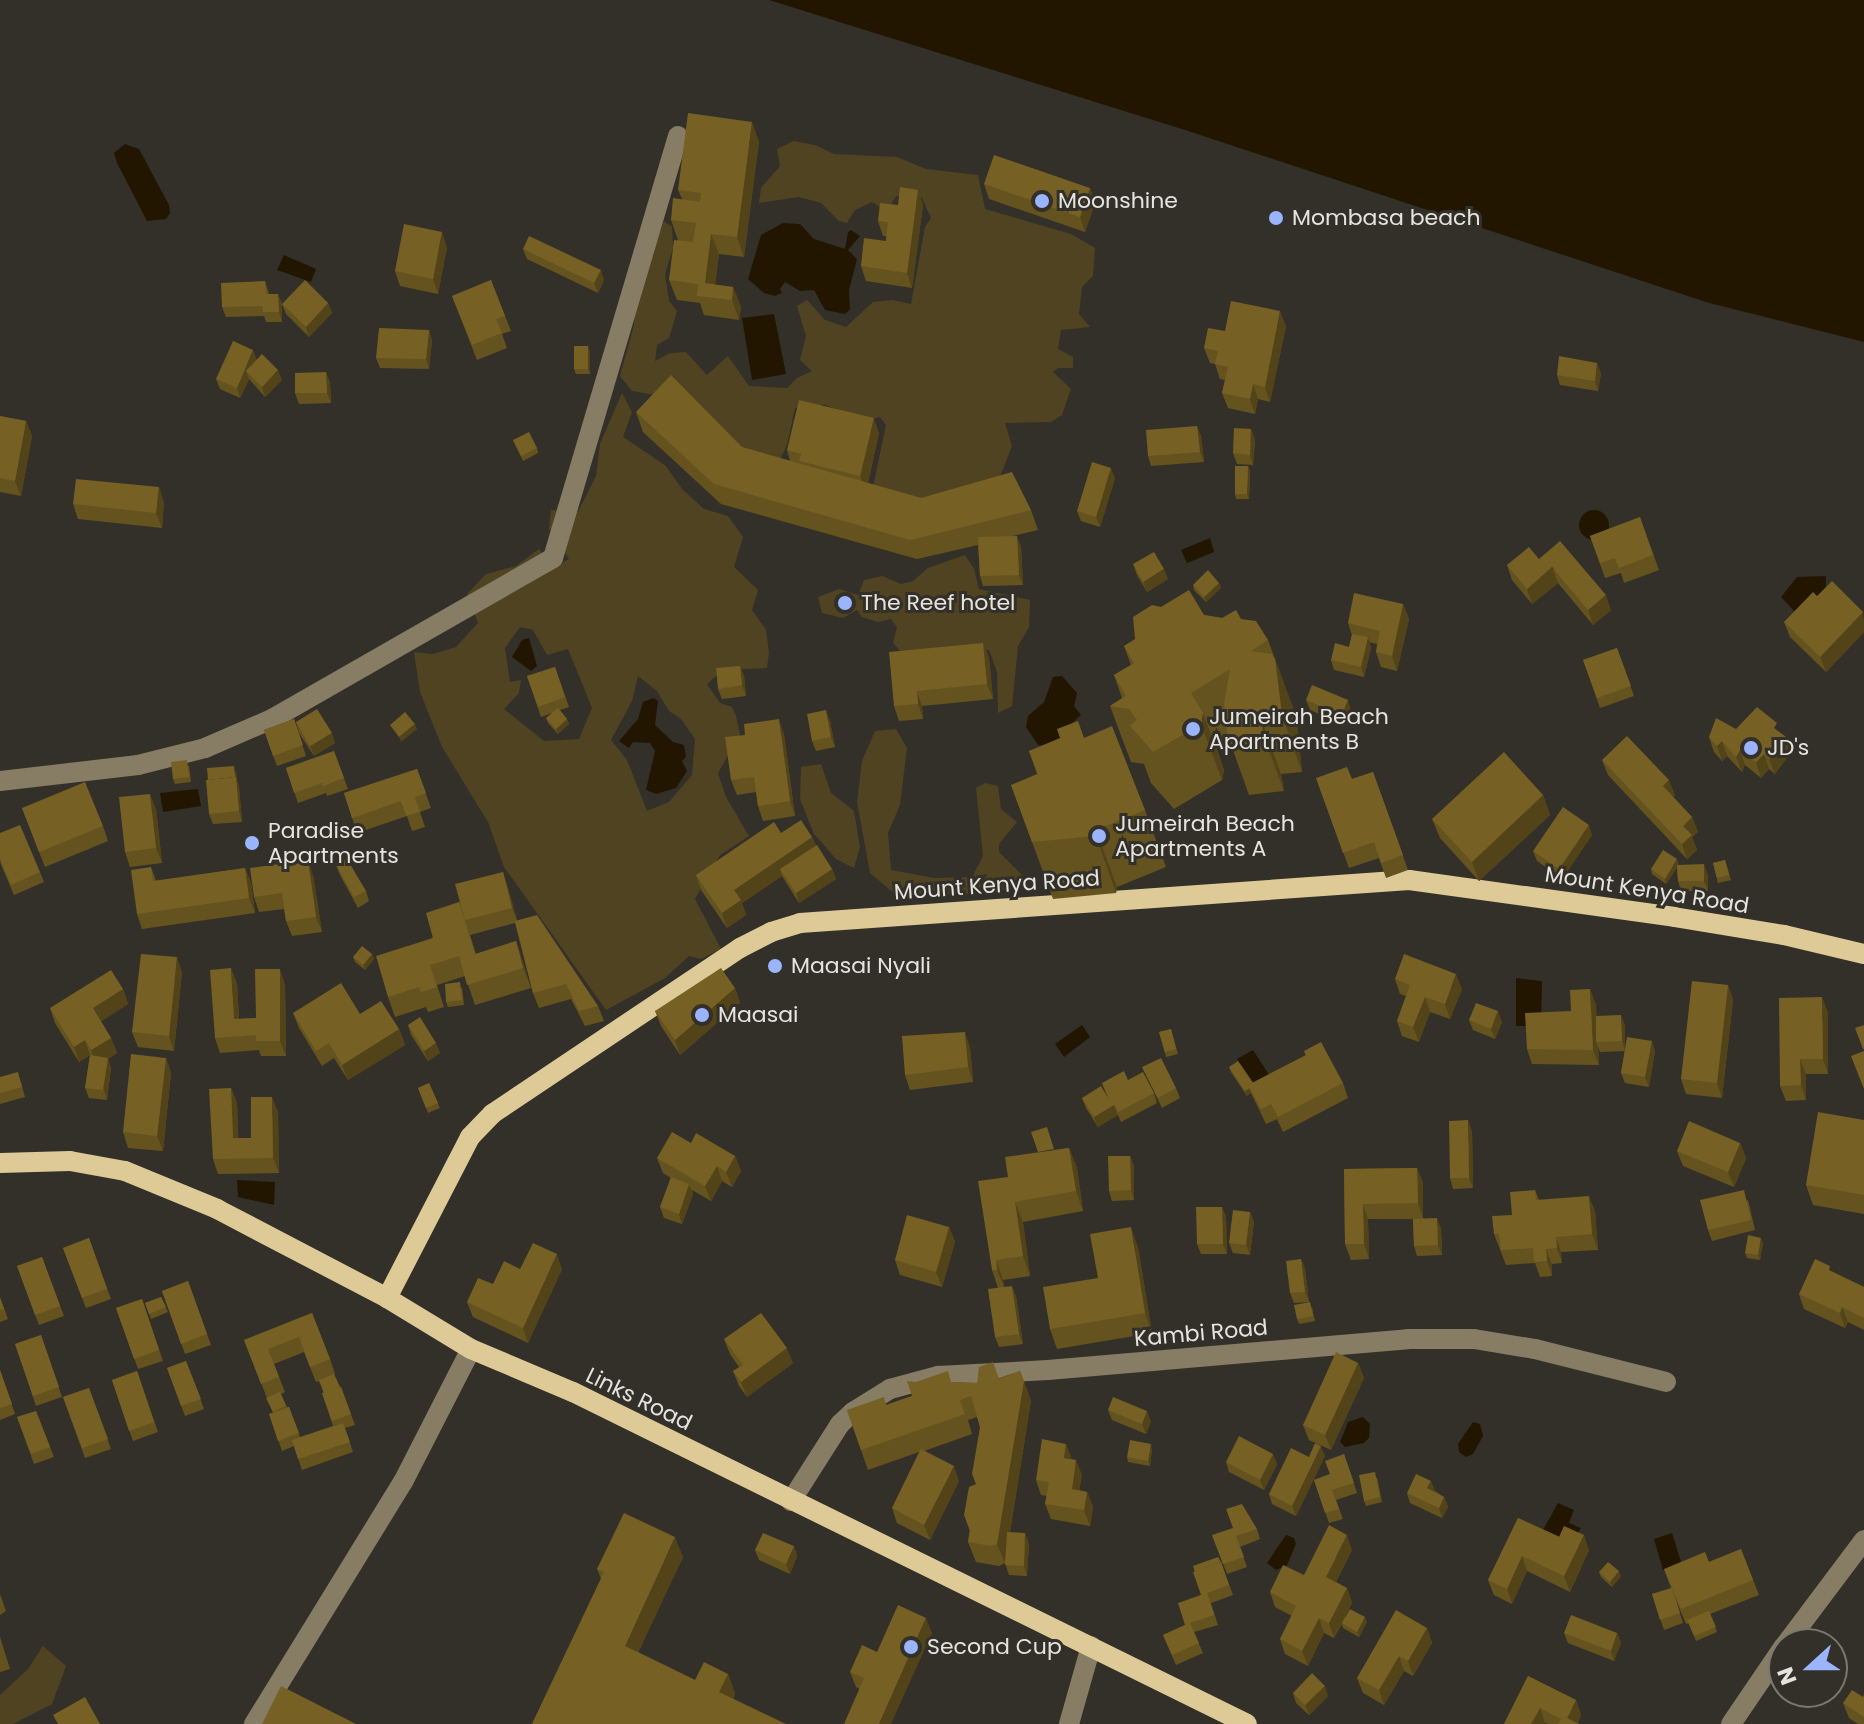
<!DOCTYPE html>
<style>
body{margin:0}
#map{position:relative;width:1864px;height:1724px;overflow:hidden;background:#323029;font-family:Poppins,sans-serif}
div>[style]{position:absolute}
.green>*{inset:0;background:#504322}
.water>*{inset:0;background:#221600}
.round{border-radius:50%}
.minor>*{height:20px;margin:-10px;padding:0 10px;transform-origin:10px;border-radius:10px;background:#877d65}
.major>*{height:20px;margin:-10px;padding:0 10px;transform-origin:10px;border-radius:10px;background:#deca97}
.wall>*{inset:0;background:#65531f}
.shaded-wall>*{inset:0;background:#534319}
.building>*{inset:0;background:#766024}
.dots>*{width:22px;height:22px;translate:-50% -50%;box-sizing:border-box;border:4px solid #323029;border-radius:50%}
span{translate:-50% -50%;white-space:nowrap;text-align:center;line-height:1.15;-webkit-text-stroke:6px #323029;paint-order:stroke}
.poi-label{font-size:22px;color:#e5e3de}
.left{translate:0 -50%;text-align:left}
.street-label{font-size:22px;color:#e5e3de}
.north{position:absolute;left:1768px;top:1628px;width:80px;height:80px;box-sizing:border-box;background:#323029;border:2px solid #7a7871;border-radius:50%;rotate:249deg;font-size:22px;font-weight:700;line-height:32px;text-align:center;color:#e5e3de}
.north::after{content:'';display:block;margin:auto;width:28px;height:36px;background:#9ab5fd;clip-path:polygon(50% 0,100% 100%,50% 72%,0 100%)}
</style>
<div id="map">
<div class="green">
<div style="clip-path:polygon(794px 141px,815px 145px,834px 154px,897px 157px,926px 169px,978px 175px,985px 209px,1071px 234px,1095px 248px,1093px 276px,1082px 287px,1079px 314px,1090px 327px,1061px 330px,1058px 349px,1073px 357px,1073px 368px,1058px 368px,1053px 372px,1071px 389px,1062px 415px,1051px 422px,1005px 423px,1012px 446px,996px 487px,931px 509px,871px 496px,886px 425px,880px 417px,867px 420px,825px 405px,795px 408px,787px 445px,779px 462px,753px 463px,654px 395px,632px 391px,620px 376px,634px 325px,635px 303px,664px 221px,672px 227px,673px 248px,665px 274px,669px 301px,677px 311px,669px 338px,657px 345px,655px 361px,670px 353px,686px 352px,707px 375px,728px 356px,749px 386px,787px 388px,797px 378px,812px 371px,800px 360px,806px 336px,797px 306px,807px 300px,825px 320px,846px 327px,873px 302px,892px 300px,911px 304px,925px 227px,931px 218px,922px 198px,896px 196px,887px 211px,872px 202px,855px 210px,847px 223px,839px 221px,821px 203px,799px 197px,759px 203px,761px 188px,780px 166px,777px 149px)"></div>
<div style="clip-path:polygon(evenodd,622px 393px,632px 412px,623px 437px,666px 466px,682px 489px,704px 509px,728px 516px,743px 537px,734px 567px,758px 590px,752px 610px,766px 630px,769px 653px,767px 668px,723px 670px,707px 684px,720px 703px,732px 707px,736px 716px,740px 734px,718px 773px,726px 797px,749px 836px,720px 855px,695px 899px,721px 949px,701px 959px,689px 956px,665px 978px,606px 1010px,504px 867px,488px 822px,442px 747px,420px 692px,414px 652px,433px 654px,456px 647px,478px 623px,467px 594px,486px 574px,516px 566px,539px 549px,553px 568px,569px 559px,549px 529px,551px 510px,578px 512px,596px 476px,600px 444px,622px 393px,520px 627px,533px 630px,547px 655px,568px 649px,592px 708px,579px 739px,544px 741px,504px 709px,519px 693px,521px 680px,510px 682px,505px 648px,520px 627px,622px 393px,638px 676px,657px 691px,669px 711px,681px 719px,695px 739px,692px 775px,669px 802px,647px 811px,627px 760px,611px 740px,632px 701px,638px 676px)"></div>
<div style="clip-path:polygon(965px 555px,974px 569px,979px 589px,1030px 600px,1029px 627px,1018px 646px,1012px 706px,998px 713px,997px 672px,989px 650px,902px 653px,893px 643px,897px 627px,891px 619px,878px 622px,862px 617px,857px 610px,843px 618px,822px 613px,818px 597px,839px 589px,858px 595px,864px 580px,882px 576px,901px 584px,913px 581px,928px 568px)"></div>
<div style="clip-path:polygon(896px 729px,907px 748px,900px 805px,888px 833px,891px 870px,934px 878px,972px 877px,983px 856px,976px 788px,985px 783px,998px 786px,1001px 809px,1017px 822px,999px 844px,999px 852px,1023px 876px,1023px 889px,939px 896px,895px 894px,870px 873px,857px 802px,862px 761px,875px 731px)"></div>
<div style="clip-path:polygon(821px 764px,831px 793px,854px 811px,860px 847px,854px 868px,836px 859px,814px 834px,800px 799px,801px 767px)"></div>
<div style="clip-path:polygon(43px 1646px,66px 1666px,52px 1704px,13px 1724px,0 1724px,0 1695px,28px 1669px)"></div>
</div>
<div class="water">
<div style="clip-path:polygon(769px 0,1864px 0,1864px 342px,1709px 303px,1185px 130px)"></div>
<div style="clip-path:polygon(125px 144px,139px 149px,169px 205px,170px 213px,166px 219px,147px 221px,117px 163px,114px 153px)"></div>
<div style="clip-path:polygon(783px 223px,800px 224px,814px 239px,845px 249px,848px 232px,851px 230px,860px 236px,848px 250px,857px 259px,849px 290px,850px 309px,845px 314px,825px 310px,814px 290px,800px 291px,785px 282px,780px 289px,782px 293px,775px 296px,764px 293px,748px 279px,761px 235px)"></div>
<div style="clip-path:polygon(284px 255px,316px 269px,311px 282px,277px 270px)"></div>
<div style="clip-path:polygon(774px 314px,786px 374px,752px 380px,742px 318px)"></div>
<div class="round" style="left:1579px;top:510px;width:30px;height:30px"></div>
<div style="clip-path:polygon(1210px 538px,1214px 552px,1187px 563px,1181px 550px)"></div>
<div style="clip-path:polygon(1826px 576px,1825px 598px,1799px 616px,1781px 597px,1797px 577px)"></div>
<div style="clip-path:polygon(529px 638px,537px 666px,531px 671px,512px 657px,522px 640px)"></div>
<div style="clip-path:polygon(1062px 676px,1077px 693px,1074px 706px,1081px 715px,1072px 723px,1070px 733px,1052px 747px,1038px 745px,1026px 727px,1028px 716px,1044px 702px,1053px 677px)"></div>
<div style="clip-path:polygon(653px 698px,658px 701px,655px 725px,673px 742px,684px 745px,686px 757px,682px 761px,687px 771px,676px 788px,656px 794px,646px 790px,655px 751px,650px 743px,633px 742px,629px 748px,619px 741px,638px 719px,643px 702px)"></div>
<div style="clip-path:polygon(198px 789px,201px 806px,163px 812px,160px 793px)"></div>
<div style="clip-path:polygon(1516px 978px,1542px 981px,1541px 1026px,1516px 1026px)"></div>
<div style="clip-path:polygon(1082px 1025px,1090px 1037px,1064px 1057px,1055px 1044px)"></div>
<div style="clip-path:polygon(1253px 1050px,1275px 1084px,1261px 1093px,1237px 1059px)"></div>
<div style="clip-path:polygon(237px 1180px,275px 1182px,274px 1205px,238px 1197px)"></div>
<div style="clip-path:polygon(1363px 1417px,1370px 1424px,1369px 1438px,1364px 1443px,1345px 1447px,1340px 1442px,1348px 1422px)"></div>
<div style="clip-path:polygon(1473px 1422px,1480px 1424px,1483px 1436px,1473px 1454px,1466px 1457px,1459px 1452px,1458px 1444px)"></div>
<div style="clip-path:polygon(1558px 1503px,1574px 1510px,1569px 1523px,1581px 1528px,1570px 1544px,1543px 1530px)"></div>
<div style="clip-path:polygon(1672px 1533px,1681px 1562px,1663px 1570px,1654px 1539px)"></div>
<div style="clip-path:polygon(1286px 1535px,1294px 1538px,1296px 1544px,1287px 1565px,1276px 1570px,1267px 1563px)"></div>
</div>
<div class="minor">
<div style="left:0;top:781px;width:139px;rotate:-6.6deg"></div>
<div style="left:138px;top:765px;width:69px;rotate:-14.2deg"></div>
<div style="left:205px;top:748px;width:73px;rotate:-23.4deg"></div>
<div style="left:272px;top:719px;width:324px;rotate:-29.8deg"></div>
<div style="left:553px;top:558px;width:440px;rotate:-73.5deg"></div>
<div style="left:791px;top:1501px;width:91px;rotate:-57.5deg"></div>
<div style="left:840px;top:1424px;width:18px;rotate:-43deg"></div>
<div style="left:853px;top:1412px;width:44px;rotate:-31.9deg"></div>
<div style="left:890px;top:1389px;width:50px;rotate:-15.2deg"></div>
<div style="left:938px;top:1376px;width:110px;rotate:-3.1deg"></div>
<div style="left:1048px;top:1370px;width:361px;rotate:-4.9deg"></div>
<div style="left:1408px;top:1339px;width:66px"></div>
<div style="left:1474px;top:1339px;width:62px;rotate:9.3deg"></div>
<div style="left:1535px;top:1349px;width:135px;rotate:14.1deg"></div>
<div style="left:1786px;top:1644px;width:130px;rotate:-53.1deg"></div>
<div style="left:254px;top:1724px;width:284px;rotate:-58.4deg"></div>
<div style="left:403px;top:1482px;width:149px;rotate:-62.9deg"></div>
<div style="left:1069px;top:1724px;width:81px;rotate:-74.2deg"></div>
<div style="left:1731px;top:1724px;width:94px;rotate:-55.8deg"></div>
</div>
<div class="major">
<div style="left:0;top:1163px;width:70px;rotate:-1.6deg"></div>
<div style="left:70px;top:1161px;width:56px;rotate:10.3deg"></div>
<div style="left:125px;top:1171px;width:100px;rotate:22.4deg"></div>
<div style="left:217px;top:1209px;width:192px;rotate:27.6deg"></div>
<div style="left:387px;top:1298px;width:98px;rotate:31.3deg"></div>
<div style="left:471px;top:1349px;width:111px;rotate:22.9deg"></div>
<div style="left:573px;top:1392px;width:751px;rotate:26.22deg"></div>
<div style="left:387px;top:1298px;width:181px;rotate:-62.7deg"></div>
<div style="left:470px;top:1137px;width:32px;rotate:-46deg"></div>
<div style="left:492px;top:1114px;width:298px;rotate:-33.8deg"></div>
<div style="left:740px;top:948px;width:35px;rotate:-27deg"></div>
<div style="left:771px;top:932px;width:30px;rotate:-17deg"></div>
<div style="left:800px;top:923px;width:611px;rotate:-4.04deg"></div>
<div style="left:1409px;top:880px;width:268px;rotate:7.9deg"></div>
<div style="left:1674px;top:917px;width:111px;rotate:9.3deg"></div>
<div style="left:1784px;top:935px;width:82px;rotate:13.4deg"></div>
</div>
<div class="wall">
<div style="clip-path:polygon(759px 141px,744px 257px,719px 254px,715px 285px,733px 287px,741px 307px,739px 320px,704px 315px,700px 303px,677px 300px,669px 280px,678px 240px,671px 220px,682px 199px,678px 190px)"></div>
<div style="clip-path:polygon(984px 184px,1090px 188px,1095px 203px,1085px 232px,989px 199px)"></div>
<div style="clip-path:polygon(898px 205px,923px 205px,912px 288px,866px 281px,861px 266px,886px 241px,886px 236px,883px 236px,878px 221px)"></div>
<div style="clip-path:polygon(447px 247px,438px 294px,400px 286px,395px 271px)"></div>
<div style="clip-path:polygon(523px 249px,604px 280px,598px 293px,527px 259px)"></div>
<div style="clip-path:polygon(491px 280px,511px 331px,502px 334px,507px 348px,477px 360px,452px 296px)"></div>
<div style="clip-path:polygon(265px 281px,269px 294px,278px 294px,282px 304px,282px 322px,266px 322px,264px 316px,226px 317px,222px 307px)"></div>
<div style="clip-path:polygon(328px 303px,332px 313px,309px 337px,286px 314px,282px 304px)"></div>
<div style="clip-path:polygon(1286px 326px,1270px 402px,1258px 399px,1255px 414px,1228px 408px,1222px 393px,1225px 380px,1220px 379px,1215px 364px,1210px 363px,1204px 348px,1225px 331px)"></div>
<div style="clip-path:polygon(429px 330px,432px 340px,429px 369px,380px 368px,376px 358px)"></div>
<div style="clip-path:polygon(588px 346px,590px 352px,590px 374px,576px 374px,574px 369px)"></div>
<div style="clip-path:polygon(257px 359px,282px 380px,265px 397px,249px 379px,240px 398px,220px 389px,216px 379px)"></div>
<div style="clip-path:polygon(326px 372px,330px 383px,331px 403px,299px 404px,295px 393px)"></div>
<div style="clip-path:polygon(1601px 373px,1598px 391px,1560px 385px,1557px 375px)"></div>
<div style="clip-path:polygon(636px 412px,742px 447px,790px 461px,787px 450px,879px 433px,868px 483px,921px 498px,1031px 510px,1038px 530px,1013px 536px,1021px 546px,1023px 585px,983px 586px,980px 576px,978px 545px,917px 559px,721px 504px,643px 432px)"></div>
<div style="clip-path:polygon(0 416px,26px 421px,32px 436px,21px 496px,0 492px)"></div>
<div style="clip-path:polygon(1197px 426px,1201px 436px,1204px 462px,1151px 466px,1148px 456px)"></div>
<div style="clip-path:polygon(1255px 439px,1253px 465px,1237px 464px,1233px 453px)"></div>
<div style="clip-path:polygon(513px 440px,537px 448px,538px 453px,523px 461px)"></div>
<div style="clip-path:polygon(1248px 466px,1250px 471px,1249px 499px,1236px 499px,1235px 494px)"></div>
<div style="clip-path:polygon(1115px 478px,1100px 527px,1081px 521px,1077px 511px)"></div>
<div style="clip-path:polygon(164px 502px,162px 528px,78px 519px,73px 504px)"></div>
<div style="clip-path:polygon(1640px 517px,1659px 570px,1624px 583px,1621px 573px,1605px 578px,1590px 536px)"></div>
<div style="clip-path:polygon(1539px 559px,1611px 610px,1593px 625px,1558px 583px,1532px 604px,1512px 580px,1507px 565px)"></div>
<div style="clip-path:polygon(1133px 564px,1168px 579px,1147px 592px,1137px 575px)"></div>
<div style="clip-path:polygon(1219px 583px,1221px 588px,1206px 602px,1194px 590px,1193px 585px)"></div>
<div style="clip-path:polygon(1403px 604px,1409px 619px,1397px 671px,1381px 667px,1376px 652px,1377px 644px,1369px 642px,1371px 648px,1364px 677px,1334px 670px,1331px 660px,1349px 647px,1352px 635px,1348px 623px)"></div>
<div style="clip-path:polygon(1863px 612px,1864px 632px,1826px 672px,1790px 637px,1784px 622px)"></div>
<div style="clip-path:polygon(1204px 615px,1222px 618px,1241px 619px,1268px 640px,1296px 716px,1302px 772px,1281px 774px,1284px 791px,1249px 795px,1229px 739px,1216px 747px,1224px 770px,1222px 780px,1174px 809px,1151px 783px,1144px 764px,1131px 762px,1110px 706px,1122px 698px,1114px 675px,1131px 665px,1124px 646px)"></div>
<div style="clip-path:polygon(983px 643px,989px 658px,993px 699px,922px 706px,923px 719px,899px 721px,894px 706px)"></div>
<div style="clip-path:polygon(1617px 648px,1634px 696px,1600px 708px,1583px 660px)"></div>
<div style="clip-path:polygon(740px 666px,744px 676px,746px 696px,722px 699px,718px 689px)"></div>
<div style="clip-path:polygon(555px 667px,569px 707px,560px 710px,567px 719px,569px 724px,558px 734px,548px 723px,546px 718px,552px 713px,541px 717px,527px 676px)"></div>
<div style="clip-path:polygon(1306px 700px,1351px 710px,1345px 725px,1310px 710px)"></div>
<div style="clip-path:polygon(294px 719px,306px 756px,277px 766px,264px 730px)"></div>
<div style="clip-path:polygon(830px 721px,835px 747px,816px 751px,812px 741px)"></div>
<div style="clip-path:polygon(296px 722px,335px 743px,314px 756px,299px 733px)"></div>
<div style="clip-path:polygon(1736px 729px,1780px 733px,1786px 737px,1791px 752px,1775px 774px,1769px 769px,1761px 778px,1745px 765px,1742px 772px,1727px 756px,1722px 761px,1714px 752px,1709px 737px)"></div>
<div style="clip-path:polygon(784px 734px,795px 816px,763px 821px,758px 806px,756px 792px,737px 795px,731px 780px)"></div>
<div style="clip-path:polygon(1084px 738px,1145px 810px,1166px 867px,1117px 887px,1116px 893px,1053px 899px,1011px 785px,1037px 774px,1029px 751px)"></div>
<div style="clip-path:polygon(334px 751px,348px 789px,327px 796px,326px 793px,298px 803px,286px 768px)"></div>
<div style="clip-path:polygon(1602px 760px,1675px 795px,1673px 797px,1692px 817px,1698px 832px,1692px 837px,1697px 850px,1687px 859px,1608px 775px)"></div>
<div style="clip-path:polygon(189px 765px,191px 782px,175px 784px,173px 779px)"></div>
<div style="clip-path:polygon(417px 769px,431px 808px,420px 812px,425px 827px,412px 831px,407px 816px,357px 833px,344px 793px)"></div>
<div style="clip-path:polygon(236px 771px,237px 781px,239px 787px,242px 822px,213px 824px,209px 814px)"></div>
<div style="clip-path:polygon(1373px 772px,1408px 870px,1386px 878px,1379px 858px,1349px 868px,1316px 778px,1352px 779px)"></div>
<div style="clip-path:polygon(1543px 795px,1550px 815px,1479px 881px,1440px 838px,1432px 819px)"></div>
<div style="clip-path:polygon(22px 808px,103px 826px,108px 841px,45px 867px)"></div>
<div style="clip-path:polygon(156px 809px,162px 863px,130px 867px,125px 852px)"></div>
<div style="clip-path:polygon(781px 833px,812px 837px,816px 846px,832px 869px,836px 879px,799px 903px,782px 876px,742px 903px,746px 915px,727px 928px,701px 890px,696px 875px)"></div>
<div style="clip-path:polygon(1592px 835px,1562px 879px,1537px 861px,1533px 851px)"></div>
<div style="clip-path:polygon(1725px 860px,1731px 880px,1718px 883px,1713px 863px)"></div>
<div style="clip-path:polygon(0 862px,40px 872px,44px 882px,14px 895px)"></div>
<div style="clip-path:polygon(336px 865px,366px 891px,369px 901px,358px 908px,340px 875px)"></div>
<div style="clip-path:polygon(1679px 865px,1708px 875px,1708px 891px,1681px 891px,1678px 881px,1677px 867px,1666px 884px,1652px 874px,1651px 869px)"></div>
<div style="clip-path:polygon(151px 867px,156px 881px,245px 868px,251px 883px,255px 913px,142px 929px,137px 914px)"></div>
<div style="clip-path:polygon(503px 872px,517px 920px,598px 1006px,604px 1021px,585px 1026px,571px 999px,539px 1008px,533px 993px,515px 923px,470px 935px,476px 954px,516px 941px,531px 988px,475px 1005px,465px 976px,437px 985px,444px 1007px,428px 1012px,426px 1007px,395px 1017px,388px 997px,459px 902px)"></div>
<div style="clip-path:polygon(313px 875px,322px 932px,292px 936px,286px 921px,284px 909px,259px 912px,254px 897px)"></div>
<div style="clip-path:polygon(372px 954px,374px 959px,365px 970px,355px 962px,353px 957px)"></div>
<div style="clip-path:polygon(182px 972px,174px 1051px,138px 1047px,132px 1032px)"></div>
<div style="clip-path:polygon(1395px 979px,1462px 989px,1450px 1019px,1430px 1012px,1419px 1042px,1402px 1036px,1397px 1021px,1406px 996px,1400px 994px)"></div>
<div style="clip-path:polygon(237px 983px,239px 1019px,256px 1018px,285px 984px,286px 1056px,261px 1056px,259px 1050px,220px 1053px,215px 1038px)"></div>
<div style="clip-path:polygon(1728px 985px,1733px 1000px,1722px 1098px,1686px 1094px,1681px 1079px)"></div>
<div style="clip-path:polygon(462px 987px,464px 1005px,448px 1007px,446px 1002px)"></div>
<div style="clip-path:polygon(735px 988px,740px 1003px,680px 1055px,661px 1026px,655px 1011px)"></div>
<div style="clip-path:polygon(123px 989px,128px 1004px,101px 1021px,111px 1038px,117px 1053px,108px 1059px,111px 1068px,107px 1100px,89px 1098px,85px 1088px,90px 1055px,79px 1062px,55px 1023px,50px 1008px)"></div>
<div style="clip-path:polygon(1596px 1004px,1596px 1016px,1625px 1025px,1625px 1049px,1655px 1051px,1649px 1087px,1625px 1083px,1621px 1073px,1625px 1051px,1600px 1052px,1598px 1047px,1599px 1065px,1532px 1064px,1527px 1049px)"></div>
<div style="clip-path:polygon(1828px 1012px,1828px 1074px,1806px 1074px,1806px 1100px,1786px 1101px,1780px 1086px)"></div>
<div style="clip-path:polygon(293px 1013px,360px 1014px,399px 1029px,405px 1045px,348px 1080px,334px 1058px,322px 1066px,299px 1028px)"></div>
<div style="clip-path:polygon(1469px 1020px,1502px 1022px,1495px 1039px,1473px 1030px)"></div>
<div style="clip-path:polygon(408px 1025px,440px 1053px,428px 1061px,411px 1035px)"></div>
<div style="clip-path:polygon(1171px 1029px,1178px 1054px,1166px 1057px,1159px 1032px)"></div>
<div style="clip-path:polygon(970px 1047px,973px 1082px,910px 1090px,905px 1075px)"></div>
<div style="clip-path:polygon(1304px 1051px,1343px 1083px,1348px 1098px,1283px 1132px,1277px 1119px,1266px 1124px,1251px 1093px,1247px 1096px,1231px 1072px,1229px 1067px,1253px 1083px,1306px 1056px)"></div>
<div style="clip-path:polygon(166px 1058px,171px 1073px,163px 1151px,128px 1148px,123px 1132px)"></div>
<div style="clip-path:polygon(1142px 1067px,1176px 1088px,1180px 1098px,1162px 1108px)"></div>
<div style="clip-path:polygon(0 1077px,21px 1082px,25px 1097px,0 1104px)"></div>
<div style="clip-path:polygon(1128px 1080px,1154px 1093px,1157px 1103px,1121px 1122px,1118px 1115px,1098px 1127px,1086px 1108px,1082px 1098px,1107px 1096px,1102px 1083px)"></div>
<div style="clip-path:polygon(429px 1083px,440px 1108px,428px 1113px,418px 1088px)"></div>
<div style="clip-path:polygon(231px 1088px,237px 1103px,238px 1138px,251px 1138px,278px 1112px,279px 1173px,218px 1174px,213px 1159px)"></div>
<div style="clip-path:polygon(1864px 1120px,1864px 1214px,1813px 1205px,1806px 1185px)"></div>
<div style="clip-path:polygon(1472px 1131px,1473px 1188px,1453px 1189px,1450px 1178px)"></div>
<div style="clip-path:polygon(691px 1143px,735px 1156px,741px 1171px,732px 1187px,722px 1181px,711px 1201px,692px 1190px,693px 1194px,682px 1224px,664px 1218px,660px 1207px,671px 1178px,663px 1173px,657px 1158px)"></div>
<div style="clip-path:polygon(1740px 1143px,1746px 1158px,1734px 1187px,1683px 1166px,1677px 1151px)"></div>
<div style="clip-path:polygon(1069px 1148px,1077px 1168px,1083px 1211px,1023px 1222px,1030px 1276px,1003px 1280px,1004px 1287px,1016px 1296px,1023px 1344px,999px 1347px,995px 1337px,998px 1288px,992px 1270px,1008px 1177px,1054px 1150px)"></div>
<div style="clip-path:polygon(1130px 1156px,1134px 1166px,1134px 1200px,1112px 1201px,1109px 1191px)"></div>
<div style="clip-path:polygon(1417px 1168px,1423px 1183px,1423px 1218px,1441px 1228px,1442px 1255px,1417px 1256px,1414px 1246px,1413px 1219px,1368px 1219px,1369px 1259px,1351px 1260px,1345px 1244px,1344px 1169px)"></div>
<div style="clip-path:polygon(1535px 1190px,1539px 1200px,1595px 1211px,1598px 1250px,1561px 1252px,1562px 1263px,1552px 1264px,1552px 1276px,1540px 1277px,1535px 1263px,1506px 1265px,1494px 1234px)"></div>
<div style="clip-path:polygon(1748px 1200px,1755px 1230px,1712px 1241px,1708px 1230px)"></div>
<div style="clip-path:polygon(1222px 1207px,1226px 1217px,1227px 1254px,1201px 1254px,1197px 1244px)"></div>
<div style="clip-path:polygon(1250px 1212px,1254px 1222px,1250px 1255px,1233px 1253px,1229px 1243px)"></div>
<div style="clip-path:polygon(949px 1227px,955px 1242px,942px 1287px,900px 1275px,895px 1260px)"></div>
<div style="clip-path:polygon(89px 1238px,111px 1299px,86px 1308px,63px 1248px)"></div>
<div style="clip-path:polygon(1763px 1243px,1760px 1260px,1747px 1258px,1745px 1253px)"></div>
<div style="clip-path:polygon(1138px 1247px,1152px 1333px,1057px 1349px,1050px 1329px)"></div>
<div style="clip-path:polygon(42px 1257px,64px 1316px,39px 1325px,17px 1266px)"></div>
<div style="clip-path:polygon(1301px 1259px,1305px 1269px,1309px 1302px,1294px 1303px,1290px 1293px)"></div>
<div style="clip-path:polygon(520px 1269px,562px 1269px,528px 1343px,473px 1317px,467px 1302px,493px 1284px)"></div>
<div style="clip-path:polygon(1832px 1272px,1864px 1287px,1864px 1330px,1848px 1322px,1845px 1328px,1804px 1309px,1799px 1294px)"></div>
<div style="clip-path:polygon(188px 1281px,211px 1345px,185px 1354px,162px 1291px)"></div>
<div style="clip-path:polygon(0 1297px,8px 1319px,0 1322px)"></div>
<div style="clip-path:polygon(161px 1297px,168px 1312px,151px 1319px,145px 1303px)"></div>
<div style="clip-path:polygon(142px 1299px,163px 1361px,138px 1369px,116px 1308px)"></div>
<div style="clip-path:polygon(1312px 1307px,1315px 1321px,1299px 1324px,1297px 1319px)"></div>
<div style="clip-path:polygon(evenodd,312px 1313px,330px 1359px,335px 1374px,334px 1375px,340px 1387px,341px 1387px,355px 1425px,345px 1428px,353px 1452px,302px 1470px,294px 1446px,282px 1451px,269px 1414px,273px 1413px,244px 1340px,312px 1313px,304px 1352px,316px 1382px,319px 1381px,324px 1393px,322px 1393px,333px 1426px,300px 1437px,289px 1407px,287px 1407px,281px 1394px,285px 1392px,274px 1364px,304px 1352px)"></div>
<div style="clip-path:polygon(41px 1335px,62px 1397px,36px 1406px,15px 1344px)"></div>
<div style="clip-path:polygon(724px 1339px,793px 1363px,747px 1397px,739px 1386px,733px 1371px,739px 1367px,730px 1354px)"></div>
<div style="clip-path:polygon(186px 1361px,204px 1409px,185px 1416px,167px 1368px)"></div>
<div style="clip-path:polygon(1358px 1363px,1364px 1378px,1331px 1450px,1309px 1440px,1303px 1425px)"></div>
<div style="clip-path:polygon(0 1370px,15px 1414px,0 1420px)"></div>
<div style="clip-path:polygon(137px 1371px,158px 1432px,133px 1441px,112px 1380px)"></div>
<div style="clip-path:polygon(1020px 1371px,1031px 1401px,1010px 1532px,1029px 1543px,1027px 1576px,1009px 1575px,1005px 1563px,999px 1566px,976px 1562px,968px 1542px,976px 1484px,980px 1427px,977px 1417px,968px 1420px,972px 1434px,924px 1451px,959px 1481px,930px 1540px,897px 1523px,892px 1508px,919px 1452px,868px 1470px,847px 1410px,886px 1405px,912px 1396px,916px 1382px,951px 1382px,977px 1383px,999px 1378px)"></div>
<div style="clip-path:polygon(89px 1388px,111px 1449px,85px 1458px,63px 1397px)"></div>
<div style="clip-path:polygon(1108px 1410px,1151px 1421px,1146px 1434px,1112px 1420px)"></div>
<div style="clip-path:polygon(36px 1411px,54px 1457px,34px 1464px,17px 1417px)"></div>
<div style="clip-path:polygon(1152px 1449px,1150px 1466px,1128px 1462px,1127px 1457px)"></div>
<div style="clip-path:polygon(1273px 1454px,1277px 1464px,1264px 1490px,1229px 1472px,1226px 1462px)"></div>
<div style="clip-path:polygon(1344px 1454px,1357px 1493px,1336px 1500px,1343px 1519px,1329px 1523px,1314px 1480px,1330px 1474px)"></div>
<div style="clip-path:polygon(1325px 1456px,1296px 1516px,1272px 1504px,1269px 1494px,1309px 1457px)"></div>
<div style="clip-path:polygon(1072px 1459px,1082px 1475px,1079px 1490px,1087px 1492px,1093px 1507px,1090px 1526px,1051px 1519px,1045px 1504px,1047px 1496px,1041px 1495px,1036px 1480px)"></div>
<div style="clip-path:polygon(1377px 1477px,1382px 1502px,1366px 1506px,1364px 1501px)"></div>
<div style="clip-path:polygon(1435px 1491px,1444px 1497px,1448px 1507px,1442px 1518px,1410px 1503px,1407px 1493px)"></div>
<div style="clip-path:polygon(1518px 1518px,1589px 1550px,1570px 1592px,1527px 1571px,1512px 1604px,1494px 1595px,1488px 1580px)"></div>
<div style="clip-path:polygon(1257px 1529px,1260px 1539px,1240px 1547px,1247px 1567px,1227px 1574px,1212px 1535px)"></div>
<div style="clip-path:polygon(794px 1546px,797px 1556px,790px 1574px,759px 1560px,755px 1550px)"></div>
<div style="clip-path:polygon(1741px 1549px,1759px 1595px,1710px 1614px,1717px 1632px,1696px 1641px,1689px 1623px,1686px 1624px,1675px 1598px,1683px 1623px,1664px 1630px,1652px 1594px,1671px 1588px,1664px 1569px,1709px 1562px)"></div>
<div style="clip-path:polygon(1352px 1550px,1336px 1582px,1347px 1588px,1352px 1603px,1345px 1617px,1367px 1622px,1359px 1637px,1343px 1628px,1342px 1624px,1334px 1638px,1324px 1633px,1308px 1666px,1285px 1654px,1280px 1639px,1292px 1616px,1275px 1607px,1270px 1592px)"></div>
<div style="clip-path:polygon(683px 1557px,638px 1652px,695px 1680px,728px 1674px,735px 1694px,733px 1699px,532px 1724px,601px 1579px,597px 1569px)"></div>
<div style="clip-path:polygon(1221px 1562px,1233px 1595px,1211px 1603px,1218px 1625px,1194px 1632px,1203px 1653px,1176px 1665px,1163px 1635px,1185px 1625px,1201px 1595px)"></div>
<div style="clip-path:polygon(1599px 1572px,1621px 1576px,1612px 1587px,1601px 1577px)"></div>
<div style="clip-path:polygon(0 1594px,6px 1611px,0 1615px)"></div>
<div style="clip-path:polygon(1427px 1628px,1432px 1643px,1413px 1676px,1404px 1671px,1384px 1705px,1363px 1693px,1357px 1678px)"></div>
<div style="clip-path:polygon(932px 1633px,860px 1689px,856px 1687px,850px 1672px,877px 1652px)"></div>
<div style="clip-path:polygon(1564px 1633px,1617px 1633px,1621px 1643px,1614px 1661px,1568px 1643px)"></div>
<div style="clip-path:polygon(0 1637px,10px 1669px,0 1672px)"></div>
<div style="clip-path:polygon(1528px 1676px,1576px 1700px,1581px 1715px,1578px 1723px,1579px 1724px,1548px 1724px,1545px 1723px,1544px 1724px,1504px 1724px)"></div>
<div style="clip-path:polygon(1293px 1693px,1328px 1696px,1309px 1715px,1296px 1703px)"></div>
<div style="clip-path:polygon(1864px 1695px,1864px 1724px,1858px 1724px,1849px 1718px,1843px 1703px,1863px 1697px)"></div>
</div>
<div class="shaded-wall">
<div style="clip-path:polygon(752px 122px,759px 141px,744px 257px,737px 237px)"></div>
<div style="clip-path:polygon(1090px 188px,1095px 203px,1085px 232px,1080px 217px)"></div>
<div style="clip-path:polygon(918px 190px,923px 205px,912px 288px,907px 273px)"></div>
<div style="clip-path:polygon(442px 232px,447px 247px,438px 294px,433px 279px)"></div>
<div style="clip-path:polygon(711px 234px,719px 254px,713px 298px,705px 283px)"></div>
<div style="clip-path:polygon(601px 270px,604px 280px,598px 293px,594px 283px)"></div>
<div style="clip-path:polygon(733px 287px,741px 307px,739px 320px,732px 300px)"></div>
<div style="clip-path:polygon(278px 294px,282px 304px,282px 322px,279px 312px)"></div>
<div style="clip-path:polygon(328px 303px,332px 313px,309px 337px,306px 327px)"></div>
<div style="clip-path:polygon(1280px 311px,1286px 326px,1270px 402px,1265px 387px)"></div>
<div style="clip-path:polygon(429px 330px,432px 340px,429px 369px,426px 359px)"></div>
<div style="clip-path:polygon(588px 346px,590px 352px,590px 374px,588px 369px)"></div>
<div style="clip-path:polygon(253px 350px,257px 360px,246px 371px,249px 379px,240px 398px,237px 388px)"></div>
<div style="clip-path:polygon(1597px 363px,1601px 373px,1598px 391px,1595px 381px)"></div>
<div style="clip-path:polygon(278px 370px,282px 380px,265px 397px,262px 387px)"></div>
<div style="clip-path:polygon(326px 372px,330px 383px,331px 403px,327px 393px)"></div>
<div style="clip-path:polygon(1253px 384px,1258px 399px,1255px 414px,1250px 399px)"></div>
<div style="clip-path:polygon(874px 418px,879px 433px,866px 491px,860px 476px)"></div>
<div style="clip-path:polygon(26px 421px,32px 436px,21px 496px,15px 481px)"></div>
<div style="clip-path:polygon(1197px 426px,1201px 436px,1204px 462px,1200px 452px)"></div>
<div style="clip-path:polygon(1251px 429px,1255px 439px,1253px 465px,1250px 455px)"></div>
<div style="clip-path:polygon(1248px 466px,1250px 471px,1249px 499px,1247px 494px)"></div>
<div style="clip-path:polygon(1111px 468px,1115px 478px,1100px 527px,1096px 517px)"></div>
<div style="clip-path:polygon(159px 487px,164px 502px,162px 528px,156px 513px)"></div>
<div style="clip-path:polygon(1017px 536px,1021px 546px,1023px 585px,1019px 575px)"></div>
<div style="clip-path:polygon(1552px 567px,1558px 583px,1532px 604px,1527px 589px)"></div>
<div style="clip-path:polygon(1164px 569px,1168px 579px,1147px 592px,1143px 582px)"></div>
<div style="clip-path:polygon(1219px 583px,1221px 588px,1206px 602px,1204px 597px)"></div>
<div style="clip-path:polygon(1606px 595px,1611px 610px,1593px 625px,1588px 610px)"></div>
<div style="clip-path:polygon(1403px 604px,1409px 619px,1397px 671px,1392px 656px)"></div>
<div style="clip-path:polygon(1863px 612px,1864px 632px,1826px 672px,1820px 657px)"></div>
<div style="clip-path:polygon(1368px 637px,1371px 648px,1364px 677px,1361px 667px)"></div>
<div style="clip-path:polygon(983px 643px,989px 658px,993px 699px,987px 684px)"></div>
<div style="clip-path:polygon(1275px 659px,1296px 716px,1302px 772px,1282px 715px)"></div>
<div style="clip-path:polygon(740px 666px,744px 676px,746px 696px,742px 685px)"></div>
<div style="clip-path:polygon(917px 691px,922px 706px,923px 719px,918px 704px)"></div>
<div style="clip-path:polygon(1348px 700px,1351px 710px,1345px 725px,1342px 715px)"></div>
<div style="clip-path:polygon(826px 710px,830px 721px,835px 747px,831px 737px)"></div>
<div style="clip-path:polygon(1203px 713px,1224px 770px,1222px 780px,1201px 724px)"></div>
<div style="clip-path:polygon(1261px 718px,1281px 774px,1284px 791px,1263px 735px)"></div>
<div style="clip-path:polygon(567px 719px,569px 724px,558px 734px,556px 729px)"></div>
<div style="clip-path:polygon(779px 719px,784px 734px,795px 816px,790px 801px)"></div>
<div style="clip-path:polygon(415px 724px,417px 729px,401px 742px,399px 737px)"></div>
<div style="clip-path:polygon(332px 733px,335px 743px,314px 756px,310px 746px)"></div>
<div style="clip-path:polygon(1786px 737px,1791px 752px,1775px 774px,1769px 759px)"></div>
<div style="clip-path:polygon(1722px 741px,1727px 756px,1722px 761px,1717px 746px)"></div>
<div style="clip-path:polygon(1740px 750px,1745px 765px,1742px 772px,1736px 757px)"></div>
<div style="clip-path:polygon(1764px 754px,1769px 769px,1761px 778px,1756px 762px)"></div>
<div style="clip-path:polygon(234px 766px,239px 787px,242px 822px,239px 811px)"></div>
<div style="clip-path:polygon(1669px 780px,1675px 795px,1669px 801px,1663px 786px)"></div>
<div style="clip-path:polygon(150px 794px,156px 809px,162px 863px,156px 848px)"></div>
<div style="clip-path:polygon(1543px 795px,1550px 815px,1479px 881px,1472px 862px)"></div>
<div style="clip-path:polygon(1692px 817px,1698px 832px,1692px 837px,1697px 850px,1687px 859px,1682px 844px,1683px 826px)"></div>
<div style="clip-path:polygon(1589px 825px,1592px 835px,1562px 879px,1559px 869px)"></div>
<div style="clip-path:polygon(1096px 830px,1117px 887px,1116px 893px,1096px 836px)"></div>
<div style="clip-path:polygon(812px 837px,818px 852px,780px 869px,782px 876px,742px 903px,746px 915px,727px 928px,722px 913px,734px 890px)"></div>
<div style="clip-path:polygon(1677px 859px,1679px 865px,1666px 884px,1665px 879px)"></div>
<div style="clip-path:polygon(308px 860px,313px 875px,322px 932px,316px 917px)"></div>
<div style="clip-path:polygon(1704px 864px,1708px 875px,1708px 891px,1704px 881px)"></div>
<div style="clip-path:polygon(245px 868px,251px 883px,255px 913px,249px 898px)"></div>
<div style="clip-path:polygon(832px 869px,836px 879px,799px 903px,796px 893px)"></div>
<div style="clip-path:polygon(503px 872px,508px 887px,518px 923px,512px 908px)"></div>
<div style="clip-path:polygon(516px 941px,523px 961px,531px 988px,523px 968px)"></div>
<div style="clip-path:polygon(372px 954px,374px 959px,365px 970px,363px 965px)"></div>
<div style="clip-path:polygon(177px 957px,182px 972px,174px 1051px,169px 1036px)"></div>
<div style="clip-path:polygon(231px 968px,237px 983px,240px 1034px,234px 1019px)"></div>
<div style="clip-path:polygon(280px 969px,285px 984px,286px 1056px,280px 1041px)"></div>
<div style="clip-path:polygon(1456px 974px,1462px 989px,1450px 1019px,1445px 1004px)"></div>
<div style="clip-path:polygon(1728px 985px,1733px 1000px,1722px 1098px,1717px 1083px)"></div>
<div style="clip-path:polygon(735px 988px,740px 1003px,680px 1055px,675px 1040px)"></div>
<div style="clip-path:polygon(123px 989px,128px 1004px,99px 1023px,93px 1008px)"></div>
<div style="clip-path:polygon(1590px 989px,1596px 1004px,1598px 1042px,1596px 1042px,1598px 1047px,1599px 1065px,1593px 1050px)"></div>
<div style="clip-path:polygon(1425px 997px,1430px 1012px,1419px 1042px,1413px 1027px)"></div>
<div style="clip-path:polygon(1822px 997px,1828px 1012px,1828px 1074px,1823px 1059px)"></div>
<div style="clip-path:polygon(1498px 1011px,1502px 1022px,1495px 1039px,1491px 1029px)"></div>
<div style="clip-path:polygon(1621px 1015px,1625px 1025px,1625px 1051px,1622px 1041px)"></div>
<div style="clip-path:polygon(399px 1029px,405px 1045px,348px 1080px,342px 1065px)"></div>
<div style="clip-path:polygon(965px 1032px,970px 1047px,973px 1082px,968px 1067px)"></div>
<div style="clip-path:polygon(111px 1038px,117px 1053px,108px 1059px,111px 1068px,107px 1100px,91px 1050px)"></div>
<div style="clip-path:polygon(85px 1040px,90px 1055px,79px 1062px,74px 1047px)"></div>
<div style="clip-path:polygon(1652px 1041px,1655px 1051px,1649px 1087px,1645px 1077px)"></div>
<div style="clip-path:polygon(436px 1043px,440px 1053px,428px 1061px,424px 1051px)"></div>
<div style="clip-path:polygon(166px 1058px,171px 1073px,163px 1151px,157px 1136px)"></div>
<div style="clip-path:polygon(1800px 1059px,1806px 1074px,1806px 1100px,1801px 1085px)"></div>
<div style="clip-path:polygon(231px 1088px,237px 1103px,239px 1153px,233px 1138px)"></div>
<div style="clip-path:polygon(1249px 1088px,1251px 1093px,1247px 1096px,1245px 1091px)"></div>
<div style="clip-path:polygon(272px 1097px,278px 1112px,279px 1173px,273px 1158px)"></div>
<div style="clip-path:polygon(1114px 1105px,1118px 1115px,1098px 1127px,1094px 1117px)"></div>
<div style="clip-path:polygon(1468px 1120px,1472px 1131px,1473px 1188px,1469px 1178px)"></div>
<div style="clip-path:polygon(1740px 1143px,1746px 1158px,1734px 1187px,1728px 1172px)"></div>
<div style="clip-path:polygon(1069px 1148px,1077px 1168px,1083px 1211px,1076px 1191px)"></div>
<div style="clip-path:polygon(735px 1156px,741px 1171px,732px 1187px,726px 1172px)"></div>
<div style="clip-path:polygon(1130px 1156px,1134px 1166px,1134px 1200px,1131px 1190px)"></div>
<div style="clip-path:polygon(717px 1166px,722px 1181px,711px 1201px,705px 1186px)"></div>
<div style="clip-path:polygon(1417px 1168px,1423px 1183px,1423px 1218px,1418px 1203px)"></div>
<div style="clip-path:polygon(689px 1184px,693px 1194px,682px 1224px,679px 1214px)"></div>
<div style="clip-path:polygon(1589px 1196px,1595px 1211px,1598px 1250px,1592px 1234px)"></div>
<div style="clip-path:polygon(1015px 1202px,1023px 1222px,1030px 1276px,1023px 1256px)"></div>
<div style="clip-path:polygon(1363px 1204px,1368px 1219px,1369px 1259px,1364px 1244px)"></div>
<div style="clip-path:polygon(1222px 1207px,1226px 1217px,1227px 1254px,1223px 1244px)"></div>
<div style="clip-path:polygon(1250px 1212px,1254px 1222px,1250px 1255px,1246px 1245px)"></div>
<div style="clip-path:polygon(1437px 1218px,1441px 1228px,1442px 1255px,1438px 1245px)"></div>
<div style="clip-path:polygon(949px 1227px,955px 1242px,942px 1287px,936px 1272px)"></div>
<div style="clip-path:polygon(1131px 1227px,1138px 1247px,1152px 1333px,1145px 1313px)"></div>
<div style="clip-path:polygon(1556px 1237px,1561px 1252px,1562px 1263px,1557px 1248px)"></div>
<div style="clip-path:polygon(1761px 1238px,1763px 1243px,1760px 1260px,1758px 1255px)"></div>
<div style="clip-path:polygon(1546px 1249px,1552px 1264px,1552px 1276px,1547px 1261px)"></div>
<div style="clip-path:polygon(557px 1254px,562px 1269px,528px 1343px,523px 1328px)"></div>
<div style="clip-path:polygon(1301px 1259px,1305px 1269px,1309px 1302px,1305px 1292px)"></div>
<div style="clip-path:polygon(996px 1260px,1003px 1280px,1005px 1289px,997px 1270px)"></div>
<div style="clip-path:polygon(1012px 1286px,1016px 1296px,1023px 1344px,1019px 1334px)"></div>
<div style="clip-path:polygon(1842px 1307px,1848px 1322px,1845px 1328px,1840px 1313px)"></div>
<div style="clip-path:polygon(787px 1348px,793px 1363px,747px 1397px,741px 1382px)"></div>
<div style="clip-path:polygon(1358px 1363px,1364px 1378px,1331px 1450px,1325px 1435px)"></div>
<div style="clip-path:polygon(1024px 1381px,1031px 1401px,1005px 1563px,997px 1544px)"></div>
<div style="clip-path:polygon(1147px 1411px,1151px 1421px,1146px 1434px,1142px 1424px)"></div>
<div style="clip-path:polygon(1066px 1444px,1072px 1459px,1064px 1458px)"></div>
<div style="clip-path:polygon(1151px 1444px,1152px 1449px,1150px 1466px,1148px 1461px)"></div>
<div style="clip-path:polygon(1321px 1446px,1325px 1456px,1296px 1516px,1292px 1506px)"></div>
<div style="clip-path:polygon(1273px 1454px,1277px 1464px,1264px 1490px,1260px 1480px)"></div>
<div style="clip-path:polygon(1076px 1460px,1082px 1475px,1077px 1504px,1072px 1489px)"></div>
<div style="clip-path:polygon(954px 1466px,959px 1481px,930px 1540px,924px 1525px)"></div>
<div style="clip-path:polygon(1431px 1481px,1435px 1491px,1431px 1498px,1427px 1488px)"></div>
<div style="clip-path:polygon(1087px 1492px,1093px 1507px,1090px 1526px,1084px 1510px)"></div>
<div style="clip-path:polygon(1444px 1497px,1448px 1507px,1442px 1518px,1439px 1508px)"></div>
<div style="clip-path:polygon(1025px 1533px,1029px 1543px,1027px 1576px,1024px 1566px)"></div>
<div style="clip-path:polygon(1347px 1535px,1352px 1550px,1331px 1592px,1326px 1577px)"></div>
<div style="clip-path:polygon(1584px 1535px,1589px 1550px,1570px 1592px,1564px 1576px)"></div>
<div style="clip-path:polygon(675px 1537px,683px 1557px,632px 1666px,625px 1646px)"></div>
<div style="clip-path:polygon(794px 1546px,797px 1556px,790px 1574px,786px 1564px)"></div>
<div style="clip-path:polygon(1522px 1556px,1527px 1571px,1512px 1604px,1507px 1589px)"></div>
<div style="clip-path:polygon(1619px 1571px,1621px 1576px,1612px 1587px,1610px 1582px)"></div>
<div style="clip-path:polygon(1347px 1588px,1352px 1603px,1334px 1638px,1329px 1623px)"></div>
<div style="clip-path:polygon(1365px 1617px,1367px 1622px,1359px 1637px,1357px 1632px)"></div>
<div style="clip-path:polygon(926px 1618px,932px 1633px,891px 1724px,879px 1724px)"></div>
<div style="clip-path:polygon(1319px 1618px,1324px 1633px,1308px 1666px,1302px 1651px)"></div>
<div style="clip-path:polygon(1427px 1628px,1432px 1643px,1413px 1676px,1408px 1661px)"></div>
<div style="clip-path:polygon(1617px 1633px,1621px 1643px,1614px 1661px,1611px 1651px)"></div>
<div style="clip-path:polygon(1399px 1656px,1404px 1671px,1384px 1705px,1379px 1690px)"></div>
<div style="clip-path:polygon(728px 1674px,735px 1694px,726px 1712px,719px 1692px)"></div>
<div style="clip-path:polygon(1325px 1686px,1328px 1696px,1309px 1715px,1305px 1705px)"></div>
<div style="clip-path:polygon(1576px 1700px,1581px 1715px,1577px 1724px,1566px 1721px)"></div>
<div style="clip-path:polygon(1540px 1708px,1545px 1723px,1544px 1724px,1531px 1724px)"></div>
</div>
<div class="building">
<div style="clip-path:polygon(688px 113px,752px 122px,737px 237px,711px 234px,705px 283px,733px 287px,732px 300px,697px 296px,698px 284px,669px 280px,674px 240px,693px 242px,696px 223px,671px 220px,673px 198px,700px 202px,701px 193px,678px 190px)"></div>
<div style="clip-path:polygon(994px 155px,1090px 188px,1080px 217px,984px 184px)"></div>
<div style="clip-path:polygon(900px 187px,918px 190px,907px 273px,861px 266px,864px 238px,886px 241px,888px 222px,878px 221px,880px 203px,898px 205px)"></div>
<div style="clip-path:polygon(404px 224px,442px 232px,433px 279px,395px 271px)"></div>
<div style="clip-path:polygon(529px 236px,601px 270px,594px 283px,523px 249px)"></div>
<div style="clip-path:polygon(305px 280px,328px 303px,306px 327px,282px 304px)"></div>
<div style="clip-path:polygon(491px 280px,505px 316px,496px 319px,502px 333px,472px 345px,452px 296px)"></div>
<div style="clip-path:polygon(265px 281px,266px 294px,278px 294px,279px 312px,263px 312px,262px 306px,222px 307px,221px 283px)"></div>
<div style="clip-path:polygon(1231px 301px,1280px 311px,1265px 387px,1253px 384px,1250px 399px,1222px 393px,1228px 367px,1215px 364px,1218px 351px,1204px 348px,1208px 328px,1225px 331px)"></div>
<div style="clip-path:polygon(379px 328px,429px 330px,426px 359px,376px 358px)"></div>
<div style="clip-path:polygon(233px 341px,253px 350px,237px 388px,216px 379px)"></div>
<div style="clip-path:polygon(574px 346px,588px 346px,588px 369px,574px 369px)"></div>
<div style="clip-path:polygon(262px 354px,278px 370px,262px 387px,246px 371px)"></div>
<div style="clip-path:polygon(1559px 356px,1597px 363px,1595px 381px,1557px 375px)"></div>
<div style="clip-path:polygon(326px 372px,327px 393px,295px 393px,295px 373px)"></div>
<div style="clip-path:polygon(671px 375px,742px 447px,921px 498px,1012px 472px,1031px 510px,910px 540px,714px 484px,636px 412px)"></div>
<div style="clip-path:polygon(799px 400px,874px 418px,860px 476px,799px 461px,801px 454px,787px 450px)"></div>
<div style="clip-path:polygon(0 416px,26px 421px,15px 481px,0 478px)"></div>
<div style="clip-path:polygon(1197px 426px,1200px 452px,1148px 456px,1146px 430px)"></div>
<div style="clip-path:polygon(1234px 428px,1251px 429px,1250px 455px,1233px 453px)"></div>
<div style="clip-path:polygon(529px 432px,537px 448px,521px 456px,513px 440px)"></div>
<div style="clip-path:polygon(1092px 462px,1111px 468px,1096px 517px,1077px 511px)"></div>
<div style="clip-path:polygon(1235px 466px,1248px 466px,1247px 494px,1235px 494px)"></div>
<div style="clip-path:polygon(76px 479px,159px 487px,156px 513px,73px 504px)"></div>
<div style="clip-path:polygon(1640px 517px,1653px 555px,1619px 568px,1615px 558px,1600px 563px,1590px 536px)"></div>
<div style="clip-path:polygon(1017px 536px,1019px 575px,980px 576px,978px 537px)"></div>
<div style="clip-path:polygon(1560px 541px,1606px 595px,1588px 610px,1552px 567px,1527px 589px,1507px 565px,1529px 547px,1539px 559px)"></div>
<div style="clip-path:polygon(1154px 552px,1164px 569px,1143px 582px,1133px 564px)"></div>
<div style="clip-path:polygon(1208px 570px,1219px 583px,1204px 597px,1193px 585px)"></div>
<div style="clip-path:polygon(1832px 581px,1863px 612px,1820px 657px,1784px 622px,1813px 592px,1817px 596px)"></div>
<div style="clip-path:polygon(1189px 590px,1204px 615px,1222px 618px,1236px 610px,1241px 619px,1256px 621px,1268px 640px,1251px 651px,1272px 654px,1275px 659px,1282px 715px,1261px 718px,1263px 735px,1228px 739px,1224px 704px,1230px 669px,1191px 693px,1203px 713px,1201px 724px,1153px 752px,1130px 726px,1137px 720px,1129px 709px,1110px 706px,1126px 696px,1114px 675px,1134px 663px,1124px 646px,1135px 639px,1133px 617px,1152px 605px,1161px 607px)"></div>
<div style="clip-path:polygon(1354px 593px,1403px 604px,1392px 656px,1376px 652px,1380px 631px,1348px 623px)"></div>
<div style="clip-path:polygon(1352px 634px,1368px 637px,1361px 667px,1331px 660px,1335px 643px,1349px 647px)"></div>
<div style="clip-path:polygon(983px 643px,987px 684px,917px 691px,918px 704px,894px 706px,889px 652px)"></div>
<div style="clip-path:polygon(1617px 648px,1631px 686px,1597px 698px,1583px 660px)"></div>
<div style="clip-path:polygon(740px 666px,742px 685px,718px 689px,716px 668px)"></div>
<div style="clip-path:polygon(555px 667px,565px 697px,538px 707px,527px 676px)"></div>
<div style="clip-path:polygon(1312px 685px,1348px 700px,1342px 715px,1306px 700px)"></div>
<div style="clip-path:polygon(1757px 707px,1777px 723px,1774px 728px,1786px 737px,1769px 759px,1764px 754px,1756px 762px,1740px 750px,1736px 757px,1722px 741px,1717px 746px,1709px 737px,1716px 718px,1736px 729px)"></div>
<div style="clip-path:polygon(558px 708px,567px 719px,556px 729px,546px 718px)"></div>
<div style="clip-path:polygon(317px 709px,332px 733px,310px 746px,296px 722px)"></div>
<div style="clip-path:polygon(826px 710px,831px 737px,812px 741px,807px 714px)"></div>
<div style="clip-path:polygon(405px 712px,415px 724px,399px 737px,390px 725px)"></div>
<div style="clip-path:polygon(294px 719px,303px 745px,273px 756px,264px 730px)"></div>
<div style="clip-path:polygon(779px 719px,790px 801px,758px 806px,754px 777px,731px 780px,725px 737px,745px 735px,744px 724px)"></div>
<div style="clip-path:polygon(1078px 721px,1084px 738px,1112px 726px,1145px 810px,1096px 830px,1096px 836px,1032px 842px,1011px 785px,1038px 774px,1029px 751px,1060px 738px,1057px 729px)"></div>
<div style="clip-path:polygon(1627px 736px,1669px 780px,1663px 786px,1692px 817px,1683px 826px,1692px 835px,1682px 844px,1602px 760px)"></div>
<div style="clip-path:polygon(334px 751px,344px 778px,323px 786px,322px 783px,294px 793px,286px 768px)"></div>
<div style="clip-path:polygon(1504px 752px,1543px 795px,1472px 862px,1432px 819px)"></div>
<div style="clip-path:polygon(187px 760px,189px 777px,173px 779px,171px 762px)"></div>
<div style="clip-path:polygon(234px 766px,235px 777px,208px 780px,207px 768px)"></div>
<div style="clip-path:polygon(1347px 767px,1352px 779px,1373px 772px,1403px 855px,1381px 863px,1374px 842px,1343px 853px,1316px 778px)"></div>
<div style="clip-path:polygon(417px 769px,426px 793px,415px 797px,420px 812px,406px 816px,401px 801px,352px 818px,344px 793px)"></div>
<div style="clip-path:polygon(236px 777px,239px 811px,209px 814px,206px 780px)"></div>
<div style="clip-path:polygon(85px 782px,103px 826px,39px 852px,22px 808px)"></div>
<div style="clip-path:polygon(150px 794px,156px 848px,125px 852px,119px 797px)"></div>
<div style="clip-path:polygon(1563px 807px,1589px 825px,1559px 869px,1533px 851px)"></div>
<div style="clip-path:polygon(801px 820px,812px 837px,734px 890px,741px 900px,722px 913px,696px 875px,774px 822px,781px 833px)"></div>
<div style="clip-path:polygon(20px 825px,40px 872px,11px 885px,0 860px,0 833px)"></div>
<div style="clip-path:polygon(817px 845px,832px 869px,796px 893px,780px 869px)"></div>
<div style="clip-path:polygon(1663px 850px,1677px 859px,1665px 879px,1651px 869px)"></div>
<div style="clip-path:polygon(347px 859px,366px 891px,354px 897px,336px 865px)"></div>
<div style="clip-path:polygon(308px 860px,316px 917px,286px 921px,282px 893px,254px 897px,250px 868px)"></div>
<div style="clip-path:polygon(1725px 860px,1729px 875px,1717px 878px,1713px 863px)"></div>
<div style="clip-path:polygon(1704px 864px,1704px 881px,1678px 881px,1677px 865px)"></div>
<div style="clip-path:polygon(151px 867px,153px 881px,245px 868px,249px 898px,137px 914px,131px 870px)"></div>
<div style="clip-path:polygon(503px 872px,512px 908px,465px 920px,455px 884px)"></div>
<div style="clip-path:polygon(459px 902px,475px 954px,516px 941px,523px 968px,467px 985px,459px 956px,430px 965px,437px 987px,421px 992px,419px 987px,388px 997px,376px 956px,433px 938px,426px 913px)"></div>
<div style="clip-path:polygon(537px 915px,598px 1006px,579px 1011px,566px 984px,533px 993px,515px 921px)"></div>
<div style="clip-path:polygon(362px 946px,372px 954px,363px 965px,353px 957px)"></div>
<div style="clip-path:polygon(141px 954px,177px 957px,169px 1036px,132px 1032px)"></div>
<div style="clip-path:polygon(1404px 954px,1456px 974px,1445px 1004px,1425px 997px,1413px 1027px,1397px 1021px,1410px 985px,1395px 979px)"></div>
<div style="clip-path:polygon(231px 968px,234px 1019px,256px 1018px,255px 969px,280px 969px,280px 1041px,256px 1041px,256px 1035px,215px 1038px,210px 970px)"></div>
<div style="clip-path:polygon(721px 968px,735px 988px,675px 1040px,655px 1011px)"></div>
<div style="clip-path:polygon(111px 970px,123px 989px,93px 1008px,111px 1038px,91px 1050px,85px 1040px,74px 1047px,50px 1008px)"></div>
<div style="clip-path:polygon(1692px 981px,1728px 985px,1717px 1083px,1681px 1079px)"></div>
<div style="clip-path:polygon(460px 982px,462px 1000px,446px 1002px,445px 984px)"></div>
<div style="clip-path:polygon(341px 983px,360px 1014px,381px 1001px,399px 1029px,342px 1065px,329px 1043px,316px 1051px,293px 1013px)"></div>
<div style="clip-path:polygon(1590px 989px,1593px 1050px,1527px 1049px,1525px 1013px,1571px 1011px,1570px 990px)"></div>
<div style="clip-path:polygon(1822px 997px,1823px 1059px,1800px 1059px,1801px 1085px,1780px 1086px,1779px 998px)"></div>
<div style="clip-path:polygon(1476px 1003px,1498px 1011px,1491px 1029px,1469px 1020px)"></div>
<div style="clip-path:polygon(1621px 1015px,1622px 1041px,1596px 1042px,1596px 1016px)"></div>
<div style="clip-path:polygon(420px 1017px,436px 1043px,424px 1051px,408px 1025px)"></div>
<div style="clip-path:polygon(1864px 1025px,1864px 1049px,1863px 1049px,1855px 1028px)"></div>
<div style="clip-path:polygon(1171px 1029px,1176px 1049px,1165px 1052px,1159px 1032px)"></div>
<div style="clip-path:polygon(965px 1032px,968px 1067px,905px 1075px,902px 1036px)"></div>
<div style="clip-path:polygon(1627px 1037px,1652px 1041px,1645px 1077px,1621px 1073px)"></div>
<div style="clip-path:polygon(1321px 1042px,1343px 1083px,1278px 1117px,1271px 1104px,1261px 1109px,1248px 1085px,1306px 1055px,1304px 1051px)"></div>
<div style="clip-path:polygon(1864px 1051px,1864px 1089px,1851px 1056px)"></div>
<div style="clip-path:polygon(131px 1054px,166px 1058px,157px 1136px,123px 1132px)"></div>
<div style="clip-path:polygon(90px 1055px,108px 1058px,103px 1090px,85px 1088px)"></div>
<div style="clip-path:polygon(1161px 1058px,1176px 1088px,1158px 1098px,1142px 1067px)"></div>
<div style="clip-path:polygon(1238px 1061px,1253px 1083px,1248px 1085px,1250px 1088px,1245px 1091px,1229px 1067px)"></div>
<div style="clip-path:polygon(1124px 1071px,1128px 1080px,1143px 1072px,1154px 1093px,1118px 1112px,1114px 1105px,1094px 1117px,1082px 1098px,1101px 1086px,1110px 1101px,1102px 1083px)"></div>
<div style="clip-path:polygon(18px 1072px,22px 1087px,0 1093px,0 1077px)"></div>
<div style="clip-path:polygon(429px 1083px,438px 1103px,426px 1108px,418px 1088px)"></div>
<div style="clip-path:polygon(231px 1088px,233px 1138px,251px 1138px,251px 1097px,272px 1097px,273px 1158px,213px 1159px,209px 1089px)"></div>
<div style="clip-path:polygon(1818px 1112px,1864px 1120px,1864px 1195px,1806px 1185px)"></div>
<div style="clip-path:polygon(1468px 1120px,1469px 1178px,1450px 1178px,1449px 1121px)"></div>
<div style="clip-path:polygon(1689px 1121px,1740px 1143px,1728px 1172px,1677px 1151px)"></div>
<div style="clip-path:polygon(1047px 1127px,1054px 1149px,1038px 1152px,1031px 1132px)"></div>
<div style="clip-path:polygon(672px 1132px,691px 1143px,696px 1133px,735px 1156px,726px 1172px,717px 1166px,705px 1186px,657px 1158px)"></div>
<div style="clip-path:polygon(1069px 1148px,1076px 1191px,1015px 1202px,1023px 1256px,996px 1260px,997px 1270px,992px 1270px,978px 1181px,1008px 1177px,1005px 1157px)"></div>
<div style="clip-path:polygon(1108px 1156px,1130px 1156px,1131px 1190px,1109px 1191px)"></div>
<div style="clip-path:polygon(1417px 1168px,1418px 1203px,1363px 1204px,1364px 1244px,1345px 1244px,1344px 1169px)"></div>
<div style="clip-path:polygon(671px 1177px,689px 1184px,679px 1214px,660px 1207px)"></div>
<div style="clip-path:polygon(1535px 1190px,1536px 1200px,1589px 1196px,1592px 1234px,1556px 1237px,1557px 1248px,1546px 1249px,1547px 1261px,1534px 1262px,1533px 1248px,1501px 1250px,1499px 1234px,1494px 1234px,1492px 1216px,1512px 1215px,1510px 1192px)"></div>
<div style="clip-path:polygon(1744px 1190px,1751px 1220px,1708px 1230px,1700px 1200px)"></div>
<div style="clip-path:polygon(1196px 1207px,1222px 1207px,1223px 1244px,1197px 1244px)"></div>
<div style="clip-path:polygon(1233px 1210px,1250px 1212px,1246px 1245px,1229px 1243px)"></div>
<div style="clip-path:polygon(907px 1215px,949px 1227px,936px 1272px,895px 1260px)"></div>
<div style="clip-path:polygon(1437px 1218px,1438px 1245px,1414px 1246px,1413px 1219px)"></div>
<div style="clip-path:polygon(1131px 1227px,1145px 1313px,1050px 1329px,1043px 1287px,1098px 1278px,1090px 1234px)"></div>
<div style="clip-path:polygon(1748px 1235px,1761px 1238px,1758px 1255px,1745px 1253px)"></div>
<div style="clip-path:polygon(89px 1238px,107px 1289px,82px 1298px,63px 1248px)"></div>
<div style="clip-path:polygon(533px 1243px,557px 1254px,523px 1328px,467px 1302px,478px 1278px,493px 1284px,504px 1261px,520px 1269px)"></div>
<div style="clip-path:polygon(42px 1257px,60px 1306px,35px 1315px,17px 1266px)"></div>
<div style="clip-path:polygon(1301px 1259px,1305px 1292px,1290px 1293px,1286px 1261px)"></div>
<div style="clip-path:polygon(1815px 1259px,1830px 1266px,1829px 1270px,1864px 1287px,1864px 1318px,1842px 1307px,1840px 1313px,1799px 1294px)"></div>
<div style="clip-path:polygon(188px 1281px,207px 1334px,181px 1344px,162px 1291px)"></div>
<div style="clip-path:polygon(1012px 1286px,1019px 1334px,995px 1337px,988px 1289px)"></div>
<div style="clip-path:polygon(161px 1297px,166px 1307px,149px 1314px,145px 1303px)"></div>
<div style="clip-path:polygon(0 1298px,4px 1309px,0 1310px)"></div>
<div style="clip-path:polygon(142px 1299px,159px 1350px,134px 1359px,116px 1308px)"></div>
<div style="clip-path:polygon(1310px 1302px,1313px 1316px,1297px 1319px,1294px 1305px)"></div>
<div style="clip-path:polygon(312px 1313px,330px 1359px,310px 1367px,299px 1337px,268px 1349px,279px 1377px,261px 1384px,244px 1340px)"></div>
<div style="clip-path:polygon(761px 1313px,787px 1348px,741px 1382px,733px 1371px,743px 1365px,724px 1339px)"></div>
<div style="clip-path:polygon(41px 1335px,59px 1387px,33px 1396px,15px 1344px)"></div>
<div style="clip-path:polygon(1336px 1352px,1358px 1363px,1325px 1435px,1303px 1425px)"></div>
<div style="clip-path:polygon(186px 1361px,201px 1399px,181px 1406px,167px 1368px)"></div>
<div style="clip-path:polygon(993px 1362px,999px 1379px,1020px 1371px,1024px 1381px,997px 1544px,991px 1546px,968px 1542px,970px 1531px,964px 1515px,969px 1487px,976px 1484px,972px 1474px,980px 1427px,971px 1396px,960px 1400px,965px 1414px,861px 1450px,847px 1410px,884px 1397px,886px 1405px,912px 1396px,907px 1381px,916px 1382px,948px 1371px,951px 1382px,977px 1383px,979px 1367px)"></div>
<div style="clip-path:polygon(0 1370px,12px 1404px,0 1408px)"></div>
<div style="clip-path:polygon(137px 1371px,154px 1422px,129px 1431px,112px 1380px)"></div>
<div style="clip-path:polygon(334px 1374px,340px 1387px,324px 1393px,319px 1380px)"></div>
<div style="clip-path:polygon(341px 1387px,351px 1414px,332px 1421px,322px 1393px)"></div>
<div style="clip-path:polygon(89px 1388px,108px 1439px,82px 1448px,63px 1397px)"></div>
<div style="clip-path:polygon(280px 1392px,286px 1406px,273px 1412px,266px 1398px)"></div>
<div style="clip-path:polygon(1113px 1397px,1147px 1411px,1142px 1424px,1108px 1410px)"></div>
<div style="clip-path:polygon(289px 1407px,299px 1433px,278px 1441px,269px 1414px)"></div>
<div style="clip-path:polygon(36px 1411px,50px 1447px,31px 1454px,17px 1417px)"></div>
<div style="clip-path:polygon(343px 1423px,350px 1442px,298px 1459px,292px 1440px)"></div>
<div style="clip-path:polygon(1239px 1436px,1273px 1454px,1260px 1480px,1226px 1462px)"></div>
<div style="clip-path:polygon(1042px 1439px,1066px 1444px,1064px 1458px,1076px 1460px,1072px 1489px,1087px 1492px,1084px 1510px,1045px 1504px,1049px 1482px,1036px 1480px)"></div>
<div style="clip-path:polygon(1130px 1440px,1151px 1444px,1148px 1461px,1127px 1457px)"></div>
<div style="clip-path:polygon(1315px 1443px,1321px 1446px,1292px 1506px,1269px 1494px,1291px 1448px,1309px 1457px)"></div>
<div style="clip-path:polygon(921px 1449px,954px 1466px,924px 1525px,892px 1508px)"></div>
<div style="clip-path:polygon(1344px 1454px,1354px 1483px,1332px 1490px,1339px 1509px,1325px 1513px,1314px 1480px,1330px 1474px,1325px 1461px)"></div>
<div style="clip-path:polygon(1375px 1472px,1380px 1497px,1364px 1501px,1359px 1475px)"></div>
<div style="clip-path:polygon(1416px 1474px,1431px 1481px,1427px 1488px,1444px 1497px,1439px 1508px,1407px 1493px)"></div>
<div style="clip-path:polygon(1242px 1504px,1257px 1529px,1236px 1536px,1244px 1557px,1223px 1564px,1212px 1535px,1233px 1528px,1226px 1509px)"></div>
<div style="clip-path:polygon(624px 1513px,675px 1537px,625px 1646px,695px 1680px,704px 1662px,728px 1674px,719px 1692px,786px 1724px,532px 1724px,604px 1572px,597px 1569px)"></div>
<div style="clip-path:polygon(1518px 1518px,1559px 1537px,1564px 1526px,1584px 1535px,1564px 1576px,1522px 1556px,1507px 1589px,1488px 1580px)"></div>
<div style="clip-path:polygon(1329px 1525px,1347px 1535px,1326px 1577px,1347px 1588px,1329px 1623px,1319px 1618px,1302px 1651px,1280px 1639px,1296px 1606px,1270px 1592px,1283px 1565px,1304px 1575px)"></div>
<div style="clip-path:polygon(1007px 1532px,1025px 1533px,1024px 1566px,1005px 1565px)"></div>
<div style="clip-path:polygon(763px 1533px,794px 1546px,786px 1564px,755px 1550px)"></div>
<div style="clip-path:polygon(1741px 1549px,1753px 1580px,1681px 1609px,1664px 1569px,1705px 1552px,1709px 1562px)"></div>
<div style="clip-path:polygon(1218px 1557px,1221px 1562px,1195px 1572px,1193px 1566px)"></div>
<div style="clip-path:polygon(1221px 1562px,1229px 1585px,1207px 1593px,1214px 1615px,1190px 1623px,1199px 1643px,1172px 1655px,1163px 1635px,1185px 1625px,1178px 1603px,1201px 1595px,1193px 1572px)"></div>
<div style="clip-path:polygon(1608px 1562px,1619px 1571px,1610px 1582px,1599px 1572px)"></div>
<div style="clip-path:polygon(1672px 1588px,1680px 1613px,1660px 1620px,1652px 1594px)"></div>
<div style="clip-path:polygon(898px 1605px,926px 1618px,879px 1724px,844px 1724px,864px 1678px,850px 1672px,862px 1645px,877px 1652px)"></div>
<div style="clip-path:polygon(1350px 1609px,1365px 1617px,1357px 1632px,1342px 1623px)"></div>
<div style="clip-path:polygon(1396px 1610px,1427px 1628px,1408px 1661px,1399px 1656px,1379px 1690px,1357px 1678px)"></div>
<div style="clip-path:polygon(1709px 1611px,1716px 1627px,1694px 1636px,1687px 1620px)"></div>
<div style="clip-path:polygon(1571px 1615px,1617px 1633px,1611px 1651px,1564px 1633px)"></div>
<div style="clip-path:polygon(1312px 1673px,1325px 1686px,1305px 1705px,1293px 1693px)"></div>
<div style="clip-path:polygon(1528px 1676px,1576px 1700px,1567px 1718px,1563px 1716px,1561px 1719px,1540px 1708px,1531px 1724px,1504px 1724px)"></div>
<div style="clip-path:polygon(281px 1686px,356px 1724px,262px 1724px)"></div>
<div style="clip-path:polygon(1852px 1690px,1863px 1697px,1864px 1695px,1864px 1717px,1843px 1703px)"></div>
<div style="clip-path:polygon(85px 1697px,100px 1724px,58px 1724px,53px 1715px)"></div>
<div style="clip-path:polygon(1563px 1716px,1579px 1724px,1558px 1724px)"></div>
</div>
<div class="dots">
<div style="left:1042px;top:201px;background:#9ab5fd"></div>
<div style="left:1276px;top:218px;background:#9ab5fd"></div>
<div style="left:845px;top:603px;background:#9ab5fd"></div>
<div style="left:1193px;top:729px;background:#9ab5fd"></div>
<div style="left:1751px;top:748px;background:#9ab5fd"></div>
<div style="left:1099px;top:836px;background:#9ab5fd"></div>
<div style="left:252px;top:843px;background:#9ab5fd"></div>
<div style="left:775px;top:966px;background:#9ab5fd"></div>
<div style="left:702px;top:1015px;background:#9ab5fd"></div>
<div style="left:911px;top:1647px;background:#9ab5fd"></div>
</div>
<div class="poi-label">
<span class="left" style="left:1058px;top:201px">Moonshine</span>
<span class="left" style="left:1292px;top:218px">Mombasa beach</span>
<span class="left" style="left:861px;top:603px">The Reef hotel</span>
<span class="left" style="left:1209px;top:729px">Jumeirah Beach<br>Apartments B</span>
<span class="left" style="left:1767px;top:748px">JD's</span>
<span class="left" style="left:1115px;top:836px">Jumeirah Beach<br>Apartments A</span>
<span class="left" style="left:268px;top:843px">Paradise<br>Apartments</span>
<span class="left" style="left:791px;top:966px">Maasai Nyali</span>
<span class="left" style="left:718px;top:1015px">Maasai</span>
<span class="left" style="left:927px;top:1647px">Second Cup</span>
</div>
<div class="street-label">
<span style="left:997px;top:885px;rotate:-4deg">Mount Kenya Road</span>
<span style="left:1647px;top:890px;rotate:9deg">Mount Kenya Road</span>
<span style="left:1201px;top:1333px;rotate:-5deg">Kambi Road</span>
<span style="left:639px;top:1399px;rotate:26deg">Links Road</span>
</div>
<div class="north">N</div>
</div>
